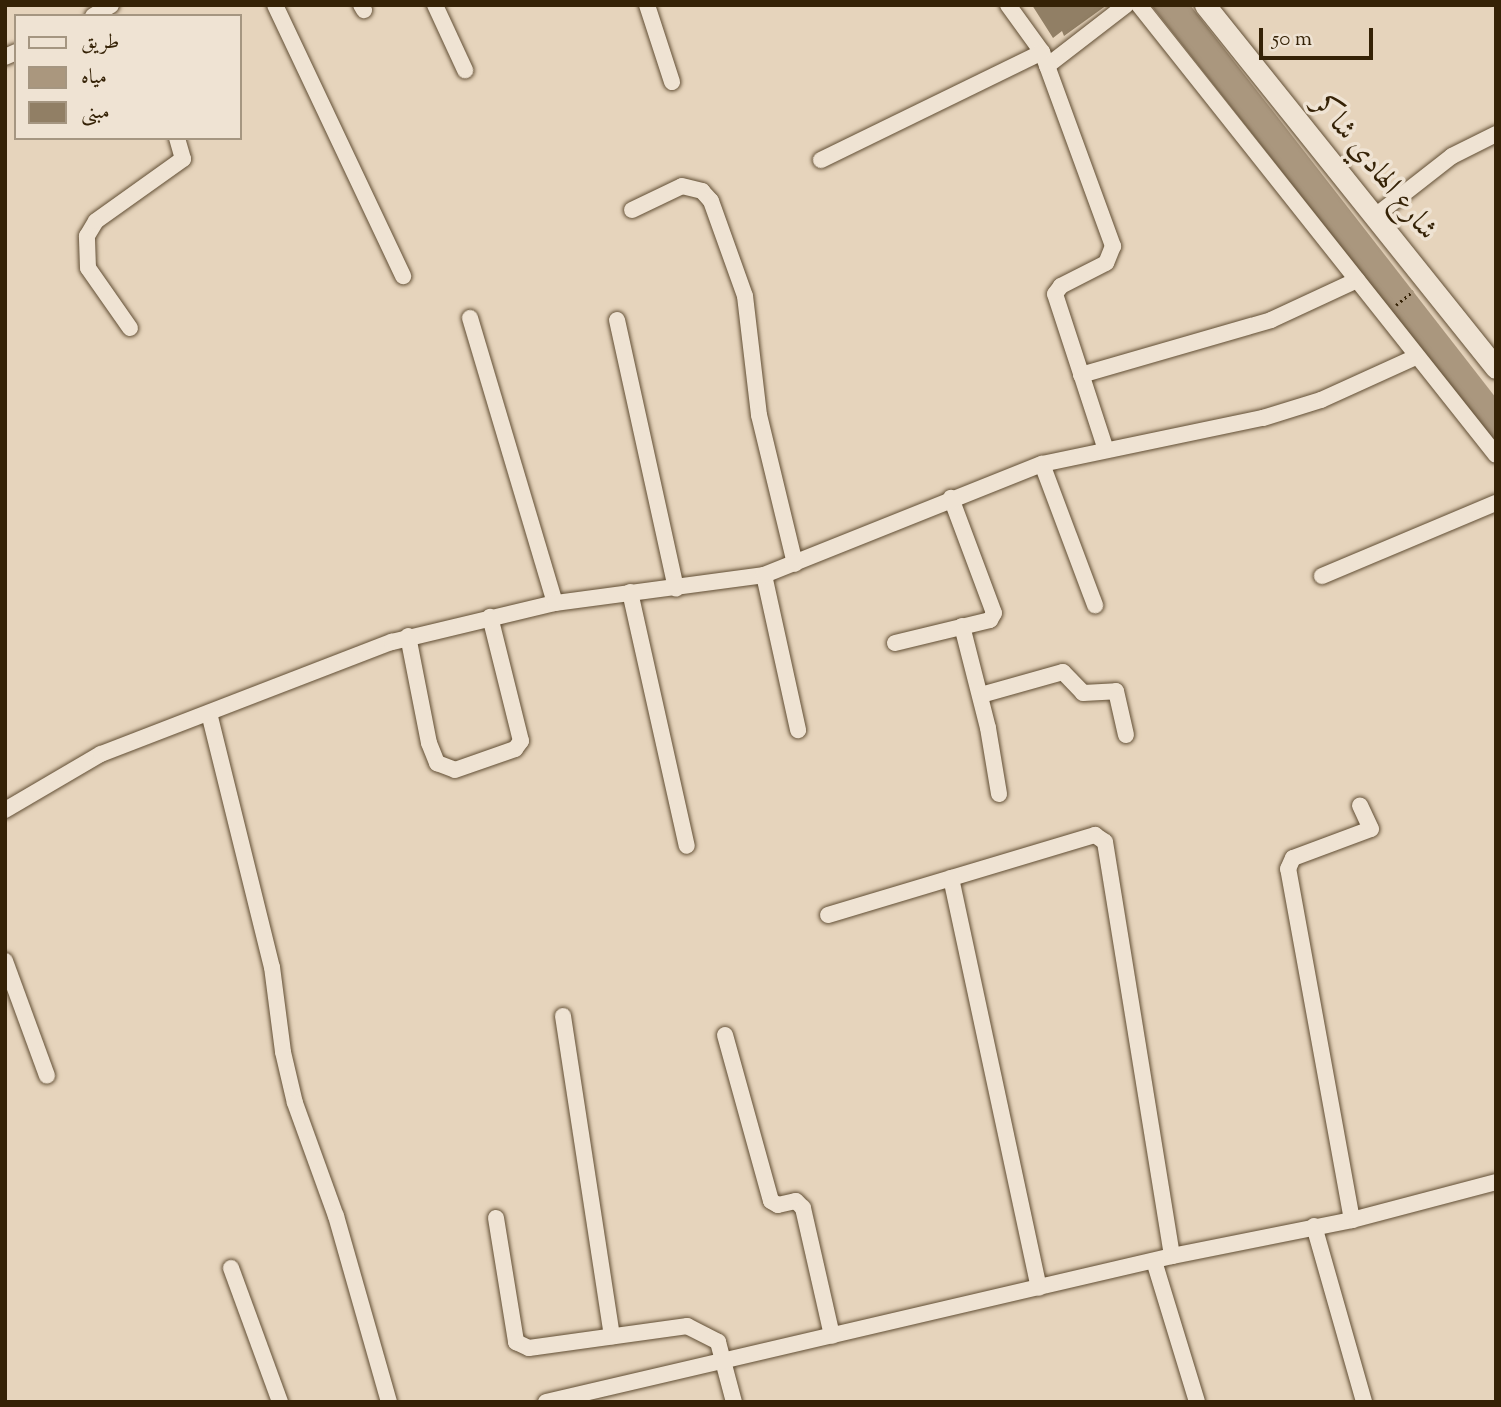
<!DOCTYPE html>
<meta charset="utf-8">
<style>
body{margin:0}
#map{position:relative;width:1501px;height:1407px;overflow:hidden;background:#e6d4bc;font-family:"Sorts Mill Goudy",Amiri,serif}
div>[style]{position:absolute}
.water>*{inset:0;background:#aa977e}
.building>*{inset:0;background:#917f65}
.path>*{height:2.5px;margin-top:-1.25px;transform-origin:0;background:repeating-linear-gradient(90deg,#352206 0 2px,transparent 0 5.5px)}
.roads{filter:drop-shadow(0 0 2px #614e34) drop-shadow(0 0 2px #614e34)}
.street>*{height:16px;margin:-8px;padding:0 8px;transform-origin:8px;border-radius:8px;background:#efe3d3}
.secondary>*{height:21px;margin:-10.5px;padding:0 10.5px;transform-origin:10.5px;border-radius:10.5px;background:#efe3d3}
span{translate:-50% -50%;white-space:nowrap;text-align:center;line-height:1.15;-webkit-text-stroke:7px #efe3d3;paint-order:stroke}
.street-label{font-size:30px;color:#352206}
.frame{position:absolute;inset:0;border:7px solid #352206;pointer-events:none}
.legend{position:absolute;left:14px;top:14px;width:228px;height:126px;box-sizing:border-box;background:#efe3d3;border:2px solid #a59681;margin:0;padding:9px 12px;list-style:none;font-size:21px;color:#352206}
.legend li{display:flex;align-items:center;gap:14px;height:35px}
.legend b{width:35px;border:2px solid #a59681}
.scale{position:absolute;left:1259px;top:28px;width:114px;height:32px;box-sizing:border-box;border:4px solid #352206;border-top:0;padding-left:9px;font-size:21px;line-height:24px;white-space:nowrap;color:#352206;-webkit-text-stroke:5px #efe3d3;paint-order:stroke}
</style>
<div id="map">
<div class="water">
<div style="clip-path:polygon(1151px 5px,1190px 5px,1276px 115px,1496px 398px,1496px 444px)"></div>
</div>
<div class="building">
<div style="clip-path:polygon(1032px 5px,1107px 5px,1064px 36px,1062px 31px,1053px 38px)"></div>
</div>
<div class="path">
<div style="left:1396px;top:305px;width:22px;rotate:-39deg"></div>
</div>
<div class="roads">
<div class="street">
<div style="left:275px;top:5px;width:300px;rotate:64.7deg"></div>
<div style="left:361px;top:5px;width:6px;rotate:59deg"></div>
<div style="left:435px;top:5px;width:72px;rotate:65.2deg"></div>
<div style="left:647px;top:5px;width:81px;rotate:72deg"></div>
<div style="left:1008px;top:5px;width:58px;rotate:54.1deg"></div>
<div style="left:1042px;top:52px;width:207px;rotate:69.9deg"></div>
<div style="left:1113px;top:246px;width:18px;rotate:112deg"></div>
<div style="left:1106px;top:263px;width:51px;rotate:152.9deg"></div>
<div style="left:1061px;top:286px;width:10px;rotate:127deg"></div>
<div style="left:1055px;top:294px;width:164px;rotate:71.9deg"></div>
<div style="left:1139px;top:5px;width:574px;rotate:51.57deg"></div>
<div style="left:93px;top:16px;width:21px;rotate:-31deg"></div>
<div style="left:5px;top:57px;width:12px;rotate:-24deg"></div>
<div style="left:1047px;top:66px;width:100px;rotate:-37.7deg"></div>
<div style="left:821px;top:160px;width:246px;rotate:-26deg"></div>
<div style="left:632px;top:210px;width:55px;rotate:-25.6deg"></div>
<div style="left:682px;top:186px;width:21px;rotate:14deg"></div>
<div style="left:702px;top:191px;width:13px;rotate:48deg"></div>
<div style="left:711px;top:201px;width:101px;rotate:70.3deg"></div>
<div style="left:745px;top:296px;width:120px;rotate:83.3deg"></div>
<div style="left:759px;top:415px;width:153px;rotate:76.4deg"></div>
<div style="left:1374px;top:217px;width:99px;rotate:-38deg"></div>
<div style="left:1452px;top:156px;width:49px;rotate:-26.6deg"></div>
<div style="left:470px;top:318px;width:297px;rotate:73.4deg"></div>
<div style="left:617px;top:320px;width:275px;rotate:77.6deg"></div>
<div style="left:130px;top:328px;width:73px;rotate:-125deg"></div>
<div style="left:88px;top:268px;width:32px;rotate:-92deg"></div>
<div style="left:87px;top:236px;width:17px;rotate:-59deg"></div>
<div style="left:96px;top:221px;width:107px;rotate:-35.5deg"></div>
<div style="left:183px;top:159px;width:22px;rotate:-106deg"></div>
<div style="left:1081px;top:375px;width:198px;rotate:-16.1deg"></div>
<div style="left:1271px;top:320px;width:95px;rotate:-24.9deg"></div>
<div style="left:1042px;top:464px;width:151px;rotate:69.4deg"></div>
<div style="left:764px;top:575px;width:159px;rotate:77.6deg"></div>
<div style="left:1322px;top:576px;width:189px;rotate:-22.8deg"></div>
<div style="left:630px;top:592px;width:260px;rotate:77.4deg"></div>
<div style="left:962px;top:626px;width:105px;rotate:75.7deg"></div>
<div style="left:988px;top:728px;width:67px;rotate:80.5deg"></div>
<div style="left:408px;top:636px;width:109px;rotate:78.9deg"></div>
<div style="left:429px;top:743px;width:22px;rotate:68deg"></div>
<div style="left:437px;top:763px;width:19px;rotate:21deg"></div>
<div style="left:455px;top:770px;width:64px;rotate:-19.3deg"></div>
<div style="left:515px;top:749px;width:10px;rotate:-53deg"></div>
<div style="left:521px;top:741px;width:128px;rotate:-104deg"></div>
<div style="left:895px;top:643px;width:98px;rotate:-13.6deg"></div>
<div style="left:990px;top:620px;width:8px;rotate:-60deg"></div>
<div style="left:994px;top:613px;width:123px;rotate:-110.5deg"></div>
<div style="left:981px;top:695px;width:85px;rotate:-15.7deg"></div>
<div style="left:1063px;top:672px;width:29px;rotate:46deg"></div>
<div style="left:1083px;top:693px;width:33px;rotate:-3deg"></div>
<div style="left:1116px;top:691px;width:45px;rotate:77.2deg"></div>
<div style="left:209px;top:713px;width:262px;rotate:76.1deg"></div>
<div style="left:272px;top:967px;width:86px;rotate:82.6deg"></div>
<div style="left:283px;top:1052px;width:52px;rotate:76.8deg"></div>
<div style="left:295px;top:1103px;width:120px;rotate:70.1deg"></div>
<div style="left:336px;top:1216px;width:193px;rotate:74.1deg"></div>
<div style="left:5px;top:810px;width:111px;rotate:-30.3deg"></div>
<div style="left:101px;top:754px;width:312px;rotate:-21.1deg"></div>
<div style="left:392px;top:642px;width:168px;rotate:-13.5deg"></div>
<div style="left:555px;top:603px;width:211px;rotate:-7.6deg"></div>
<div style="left:764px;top:575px;width:299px;rotate:-21.8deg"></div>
<div style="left:1042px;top:464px;width:226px;rotate:-11.8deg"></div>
<div style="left:1263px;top:418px;width:61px;rotate:-17.2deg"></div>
<div style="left:1321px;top:400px;width:104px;rotate:-24.4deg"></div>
<div style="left:951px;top:878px;width:419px;rotate:77.9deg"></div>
<div style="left:828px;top:915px;width:279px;rotate:-16.7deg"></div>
<div style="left:1095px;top:835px;width:12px;rotate:35deg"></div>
<div style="left:1105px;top:842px;width:419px;rotate:80.8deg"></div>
<div style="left:5px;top:961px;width:122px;rotate:69.9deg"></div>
<div style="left:563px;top:1016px;width:324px;rotate:81.3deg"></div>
<div style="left:725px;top:1035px;width:172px;rotate:74.5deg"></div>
<div style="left:771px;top:1201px;width:8px;rotate:30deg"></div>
<div style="left:778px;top:1205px;width:18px;rotate:-13deg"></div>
<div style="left:796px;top:1201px;width:10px;rotate:45deg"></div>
<div style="left:803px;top:1208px;width:131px;rotate:77.2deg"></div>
<div style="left:496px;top:1218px;width:126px;rotate:80.8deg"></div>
<div style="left:516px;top:1342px;width:14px;rotate:25deg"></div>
<div style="left:529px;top:1348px;width:160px;rotate:-7.9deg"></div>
<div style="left:687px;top:1326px;width:35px;rotate:27deg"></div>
<div style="left:718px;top:1342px;width:62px;rotate:75.1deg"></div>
<div style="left:1352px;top:1220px;width:357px;rotate:-100.3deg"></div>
<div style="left:1288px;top:869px;width:12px;rotate:-66deg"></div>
<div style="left:1293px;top:858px;width:83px;rotate:-20.4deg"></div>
<div style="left:1371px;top:829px;width:26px;rotate:-115deg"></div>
<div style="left:1314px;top:1226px;width:183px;rotate:74.1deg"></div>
<div style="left:1154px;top:1261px;width:147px;rotate:73deg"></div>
<div style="left:231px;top:1268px;width:143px;rotate:69.9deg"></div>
<div style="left:546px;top:1402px;width:643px;rotate:-13.13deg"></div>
<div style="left:1172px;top:1256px;width:184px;rotate:-11.3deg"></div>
<div style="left:1352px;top:1220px;width:149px;rotate:-14.8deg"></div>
</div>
<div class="secondary">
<div style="left:1205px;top:5px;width:465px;rotate:51.3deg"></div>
</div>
</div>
<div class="street-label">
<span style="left:1374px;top:168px;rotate:51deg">شارع الهادي شاكر</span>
</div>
<div class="frame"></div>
<ul class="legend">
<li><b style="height:9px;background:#efe3d3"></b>طريق</li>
<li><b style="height:19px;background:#aa977e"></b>مياه</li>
<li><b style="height:19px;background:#917f65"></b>مبنى</li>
</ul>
<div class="scale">50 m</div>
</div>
